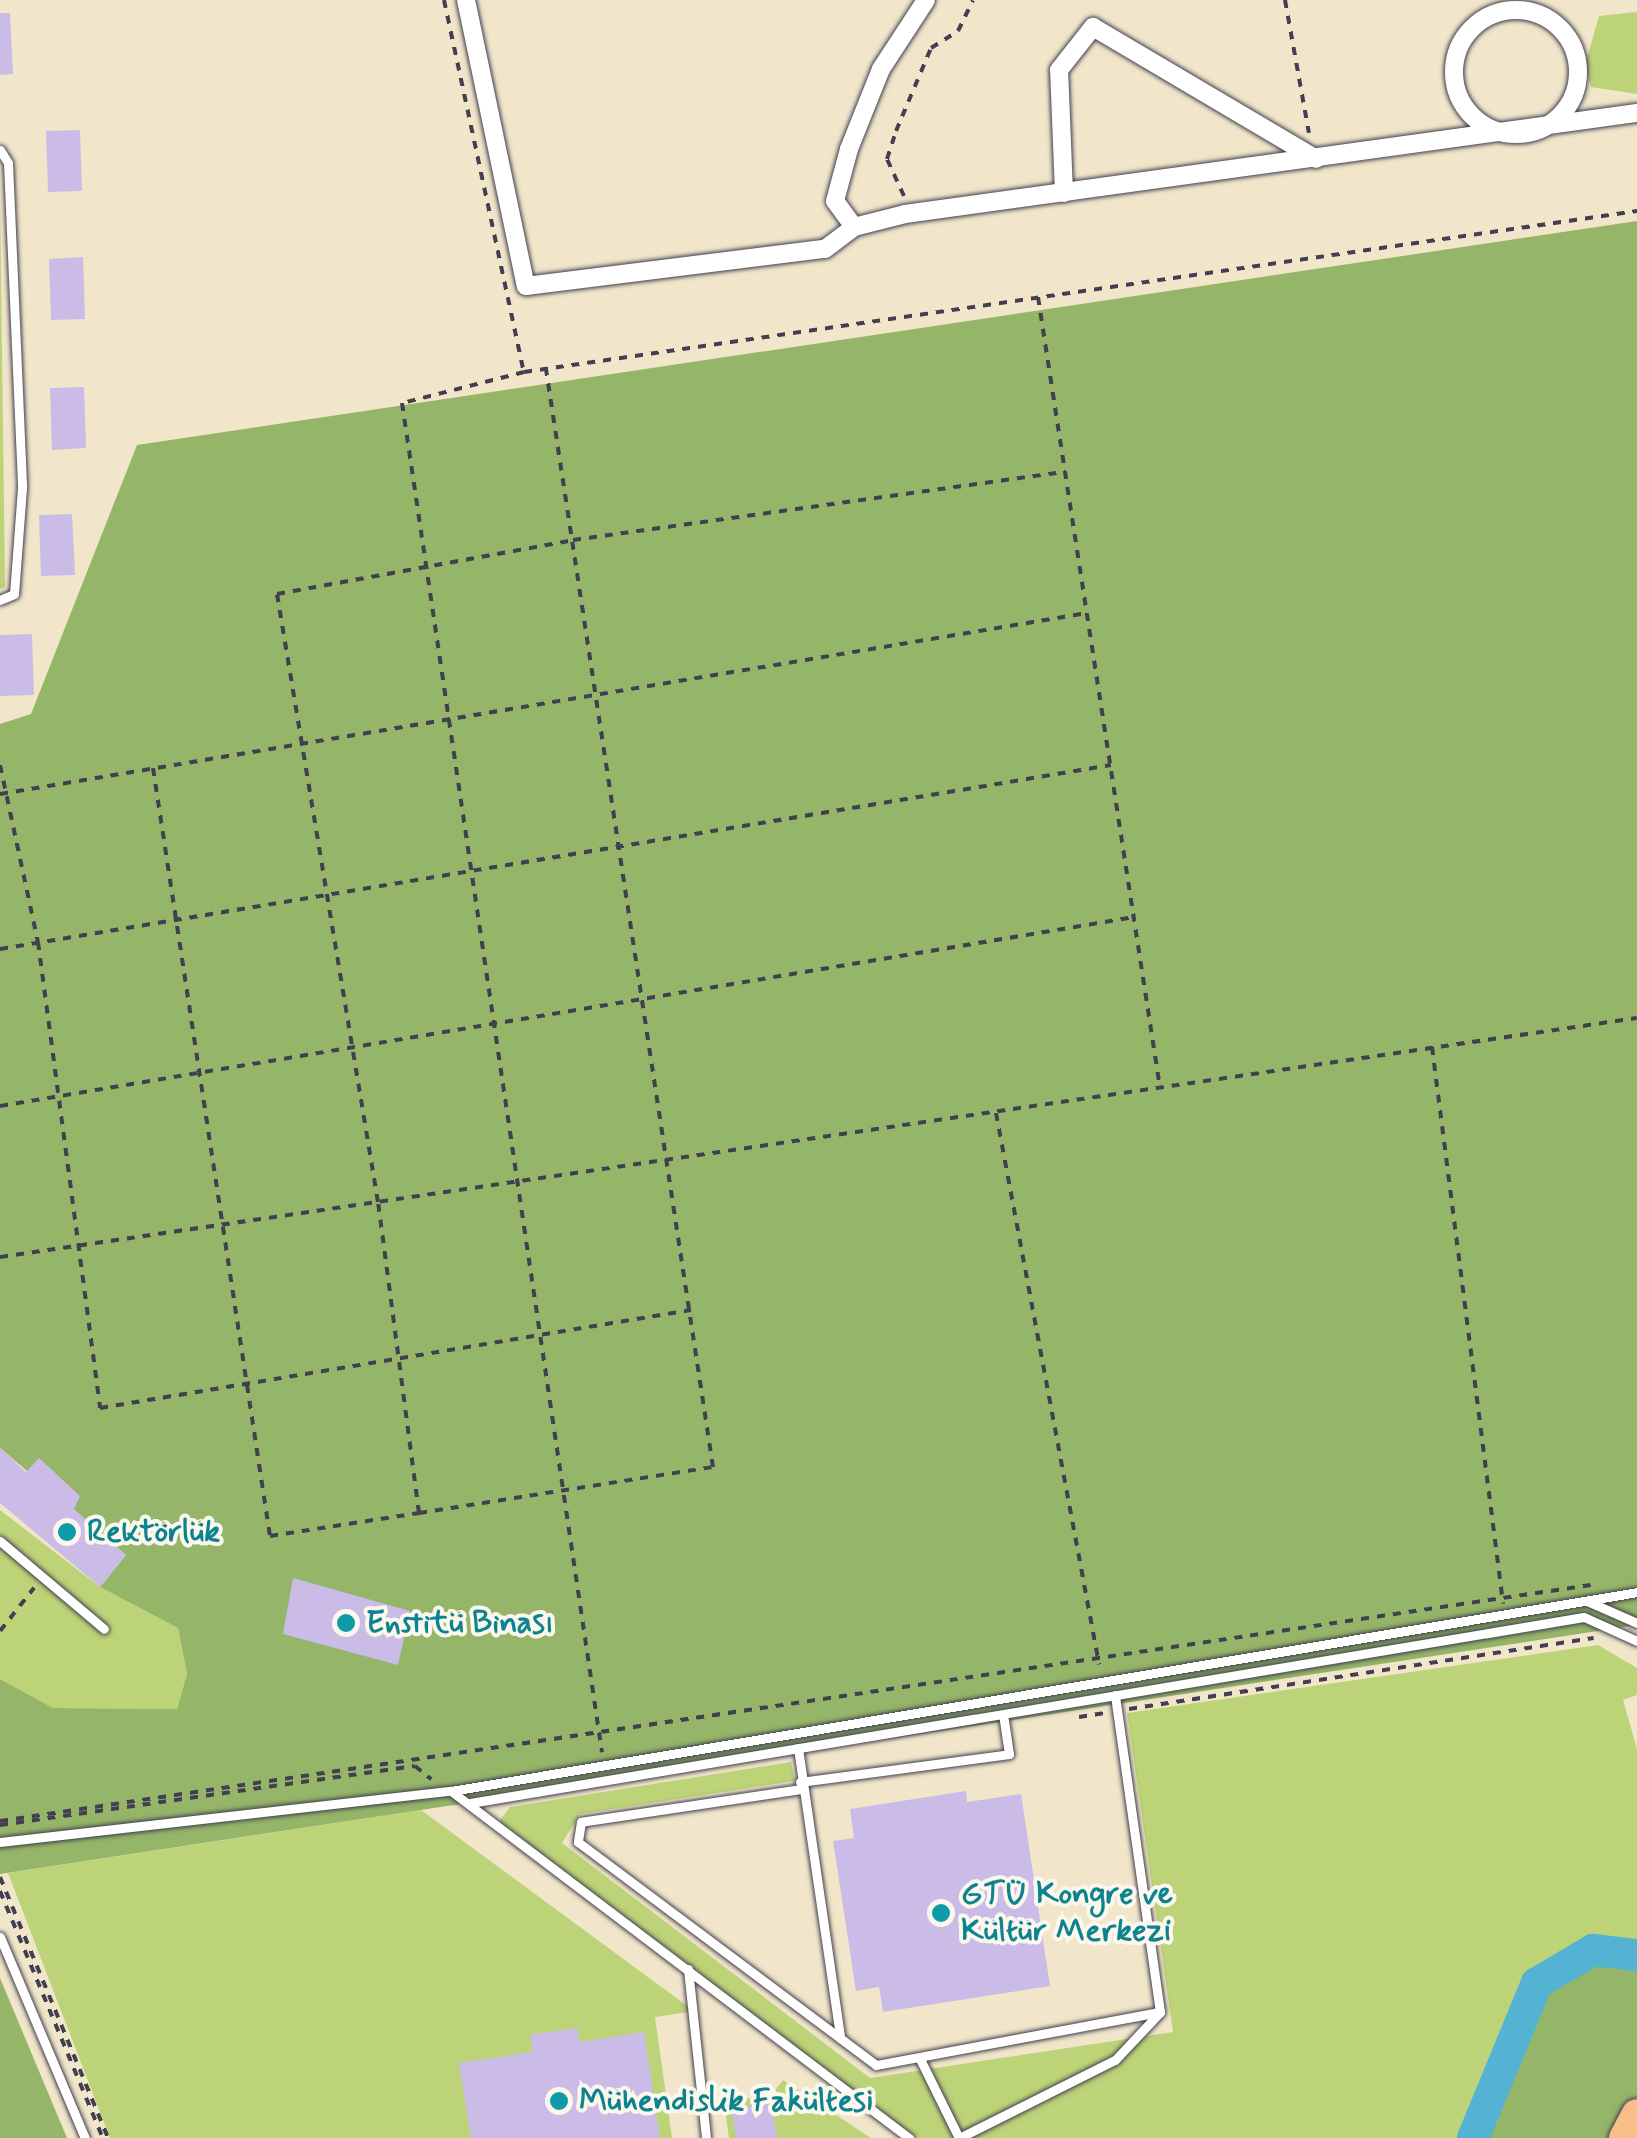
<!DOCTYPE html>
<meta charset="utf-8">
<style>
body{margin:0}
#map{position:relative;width:1637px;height:2138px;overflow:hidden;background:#f1e6ca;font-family:Mynerve,sans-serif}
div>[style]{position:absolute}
.green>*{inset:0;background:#bcd377}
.forest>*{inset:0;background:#95b568}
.river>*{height:32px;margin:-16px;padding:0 16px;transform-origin:16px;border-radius:16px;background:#54b3d3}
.building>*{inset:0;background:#cbbbe7}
.path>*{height:4px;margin-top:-2px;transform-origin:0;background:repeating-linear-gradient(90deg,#413f50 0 8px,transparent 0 16px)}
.roads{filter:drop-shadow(0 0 2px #413f50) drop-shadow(0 0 2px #413f50)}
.lane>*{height:9px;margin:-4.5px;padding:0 4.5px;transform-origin:4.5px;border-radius:4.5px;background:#fff}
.street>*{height:18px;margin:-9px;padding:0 9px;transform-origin:9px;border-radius:9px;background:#fff}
.street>.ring{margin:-9px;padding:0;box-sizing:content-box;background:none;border:18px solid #fff;border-radius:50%}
.highway>*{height:30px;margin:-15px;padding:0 15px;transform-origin:15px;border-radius:15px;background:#f8bd89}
.dots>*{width:28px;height:28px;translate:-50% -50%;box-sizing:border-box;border:5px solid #fbf7ec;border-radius:50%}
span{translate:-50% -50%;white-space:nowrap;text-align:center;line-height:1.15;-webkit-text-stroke:8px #fbf7ec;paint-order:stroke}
.culture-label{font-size:32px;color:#0d838f;font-weight:700}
.left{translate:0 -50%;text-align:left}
</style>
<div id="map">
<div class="green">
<div style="clip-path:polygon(1637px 12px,1637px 94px,1591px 87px,1585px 65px,1599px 16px)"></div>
<div style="clip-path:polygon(0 194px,5px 587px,0 589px)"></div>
<div style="clip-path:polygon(0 1510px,100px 1587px,178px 1628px,187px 1674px,177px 1709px,53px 1708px,0 1679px)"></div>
<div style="clip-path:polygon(1598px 1645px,1637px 1668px,1637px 1695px,1623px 1700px,1637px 1749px,1637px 1955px,1593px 1950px,1473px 2138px,917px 2138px,498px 1823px,510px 1807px,791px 1762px,795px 1781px,580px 1814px,562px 1843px,870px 2078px,1173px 2032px,1127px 1713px)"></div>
<div style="clip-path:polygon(421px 1810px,694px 2011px,655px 2017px,672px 2138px,110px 2138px,8px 1873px)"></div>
<div style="clip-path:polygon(783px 2080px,871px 2138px,729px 2138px,724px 2102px,771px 2095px)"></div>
</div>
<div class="forest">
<div style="clip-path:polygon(1637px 221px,1637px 1625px,0 1874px,0 1679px,53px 1708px,177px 1709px,187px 1674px,178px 1628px,100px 1587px,126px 1555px,0 1448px,0 724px,31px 714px,137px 445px)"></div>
<div style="clip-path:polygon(1593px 1950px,1637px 1955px,1637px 2097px,1617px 2138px,1473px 2138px,1537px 1983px)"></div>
<div style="clip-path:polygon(0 1978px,67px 2138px,0 2138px)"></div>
</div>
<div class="river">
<div style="left:1473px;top:2138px;width:168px;rotate:-67.6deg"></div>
<div style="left:1537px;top:1983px;width:65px;rotate:-30.5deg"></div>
<div style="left:1593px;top:1950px;width:44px;rotate:6.5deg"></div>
</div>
<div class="building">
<div style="clip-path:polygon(0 13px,10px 13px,13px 74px,0 75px)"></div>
<div style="clip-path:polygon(80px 130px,82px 191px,48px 192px,46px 131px)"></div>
<div style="clip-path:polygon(83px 257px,85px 319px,51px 320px,49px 259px)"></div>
<div style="clip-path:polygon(84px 387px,86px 448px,52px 450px,50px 388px)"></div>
<div style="clip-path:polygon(72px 514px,75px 575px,41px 576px,39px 515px)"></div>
<div style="clip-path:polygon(32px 634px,34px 695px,0 696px,0 635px)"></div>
<div style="clip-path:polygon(0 1448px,26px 1472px,39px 1458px,80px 1496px,74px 1509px,126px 1555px,100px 1587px,0 1503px)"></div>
<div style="clip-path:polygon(293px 1578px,410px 1611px,398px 1665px,283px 1634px)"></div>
<div style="clip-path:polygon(966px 1791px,967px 1802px,1021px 1794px,1050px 1986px,883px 2012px,879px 1987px,856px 1991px,833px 1841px,854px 1838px,850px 1809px)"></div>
<div style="clip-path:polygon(577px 2028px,580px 2042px,644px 2032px,660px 2138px,471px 2138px,459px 2063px,533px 2052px,530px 2035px)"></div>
<div style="clip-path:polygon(771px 2102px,777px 2138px,736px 2138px,731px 2109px)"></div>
</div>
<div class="path">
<div style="left:444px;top:0;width:381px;rotate:77.9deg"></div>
<div style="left:524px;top:372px;width:1125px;rotate:-8.23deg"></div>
<div style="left:1285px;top:0;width:135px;rotate:79.8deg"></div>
<div style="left:904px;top:196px;width:41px;rotate:-114.7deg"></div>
<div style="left:887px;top:159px;width:29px;rotate:-72deg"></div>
<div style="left:896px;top:131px;width:90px;rotate:-67.1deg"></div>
<div style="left:931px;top:48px;width:32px;rotate:-32deg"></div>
<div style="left:958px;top:31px;width:34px;rotate:-64deg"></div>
<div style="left:1038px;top:297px;width:800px;rotate:81.23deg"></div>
<div style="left:524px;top:372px;width:126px;rotate:165.7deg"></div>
<div style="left:402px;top:403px;width:1364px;rotate:81.57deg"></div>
<div style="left:0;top:765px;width:181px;rotate:77.9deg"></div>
<div style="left:38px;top:942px;width:470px;rotate:82.4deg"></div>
<div style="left:100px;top:1408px;width:599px;rotate:-9.42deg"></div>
<div style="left:153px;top:768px;width:777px;rotate:81.34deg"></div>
<div style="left:270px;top:1536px;width:151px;rotate:-8.8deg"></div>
<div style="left:419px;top:1513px;width:314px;rotate:-97.5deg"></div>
<div style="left:378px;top:1202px;width:616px;rotate:-99.43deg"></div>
<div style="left:277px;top:594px;width:301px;rotate:-10.3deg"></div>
<div style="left:573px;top:540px;width:497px;rotate:-7.9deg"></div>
<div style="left:0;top:794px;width:1102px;rotate:-9.45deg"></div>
<div style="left:0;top:949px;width:1126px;rotate:-9.4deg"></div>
<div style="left:1432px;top:1047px;width:561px;rotate:82.72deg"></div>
<div style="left:0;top:1106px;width:1150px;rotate:-9.46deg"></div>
<div style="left:996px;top:1113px;width:561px;rotate:79.41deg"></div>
<div style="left:0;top:1257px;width:1654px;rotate:-8.31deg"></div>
<div style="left:419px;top:1513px;width:298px;rotate:-8.9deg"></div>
<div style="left:713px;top:1467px;width:1111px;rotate:-98.65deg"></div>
<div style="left:0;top:1631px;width:55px;rotate:-51.7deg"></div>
<div style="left:1129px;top:1709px;width:470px;rotate:-8.7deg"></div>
<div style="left:1079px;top:1717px;width:26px;rotate:-9deg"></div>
<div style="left:0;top:1821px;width:1608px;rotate:-8.44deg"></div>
<div style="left:0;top:1825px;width:419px;rotate:-8.1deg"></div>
<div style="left:415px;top:1766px;width:21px;rotate:39deg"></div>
<div style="left:0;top:1877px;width:282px;rotate:67.5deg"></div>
<div style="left:0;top:1891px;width:268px;rotate:67.4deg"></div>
</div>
<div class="roads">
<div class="lane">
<div style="left:0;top:150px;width:15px;rotate:58deg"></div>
<div style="left:8px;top:163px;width:325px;rotate:87.5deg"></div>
<div style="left:22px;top:488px;width:106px;rotate:94.3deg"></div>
<div style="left:14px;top:594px;width:15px;rotate:157deg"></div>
<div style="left:0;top:1541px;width:136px;rotate:40.2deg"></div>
<div style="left:1589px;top:1602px;width:52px;rotate:23.6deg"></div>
<div style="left:798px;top:1748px;width:292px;rotate:81.7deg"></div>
<div style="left:800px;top:1782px;width:211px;rotate:-7.6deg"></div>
<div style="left:1009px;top:1754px;width:40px;rotate:-98.5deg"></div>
<div style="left:801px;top:1789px;width:222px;rotate:171.5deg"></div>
<div style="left:581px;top:1822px;width:20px;rotate:99deg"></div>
<div style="left:578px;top:1842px;width:372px;rotate:36.8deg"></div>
<div style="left:876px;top:2065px;width:289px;rotate:-10.6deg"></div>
<div style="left:451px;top:1791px;width:575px;rotate:37.15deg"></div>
<div style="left:470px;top:1803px;width:1129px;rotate:-9.48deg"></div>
<div style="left:1584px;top:1617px;width:58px;rotate:24.4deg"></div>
<div style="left:0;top:1842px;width:454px;rotate:-6.5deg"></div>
<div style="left:451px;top:1791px;width:1203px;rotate:-9.52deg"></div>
<div style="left:0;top:1937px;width:218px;rotate:67.1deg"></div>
<div style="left:688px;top:1969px;width:170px;rotate:83.9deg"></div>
<div style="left:920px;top:2059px;width:88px;rotate:63.7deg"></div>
<div style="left:959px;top:2138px;width:174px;rotate:-26.6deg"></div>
<div style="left:1115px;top:2060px;width:66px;rotate:-46.8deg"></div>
<div style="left:1160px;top:2012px;width:320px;rotate:-98.1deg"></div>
</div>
<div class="street">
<div style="left:466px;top:0;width:292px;rotate:78.2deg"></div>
<div style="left:526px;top:286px;width:301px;rotate:-7.1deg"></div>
<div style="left:825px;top:249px;width:36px;rotate:-37deg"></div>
<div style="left:854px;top:227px;width:53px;rotate:-14.3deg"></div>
<div style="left:905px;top:214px;width:739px;rotate:-7.86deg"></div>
<div class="ring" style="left:1454px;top:10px;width:106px;height:106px"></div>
<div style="left:1064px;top:193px;width:123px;rotate:-92.3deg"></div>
<div style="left:1059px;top:70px;width:55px;rotate:-51.7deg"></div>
<div style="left:1093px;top:27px;width:259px;rotate:30.6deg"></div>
<div style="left:854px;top:227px;width:32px;rotate:-126deg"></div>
<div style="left:835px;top:201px;width:54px;rotate:-74.9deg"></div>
<div style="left:849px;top:149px;width:86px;rotate:-68.2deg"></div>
<div style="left:881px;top:69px;width:82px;rotate:-56.9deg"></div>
</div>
<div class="highway">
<div style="left:1624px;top:2138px;width:27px;rotate:-62deg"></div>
</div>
</div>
<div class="dots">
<div style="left:67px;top:1532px;background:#0f9aa8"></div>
<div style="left:346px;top:1623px;background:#0f9aa8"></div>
<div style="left:941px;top:1913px;background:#0f9aa8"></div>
<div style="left:559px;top:2101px;background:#0f9aa8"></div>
</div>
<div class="culture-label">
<span class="left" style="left:87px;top:1532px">Rektörlük</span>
<span class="left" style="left:366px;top:1623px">Enstitü Binası</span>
<span class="left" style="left:961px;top:1913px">GTÜ Kongre ve<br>Kültür Merkezi</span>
<span class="left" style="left:579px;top:2101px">Mühendislik Fakültesi</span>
</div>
</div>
